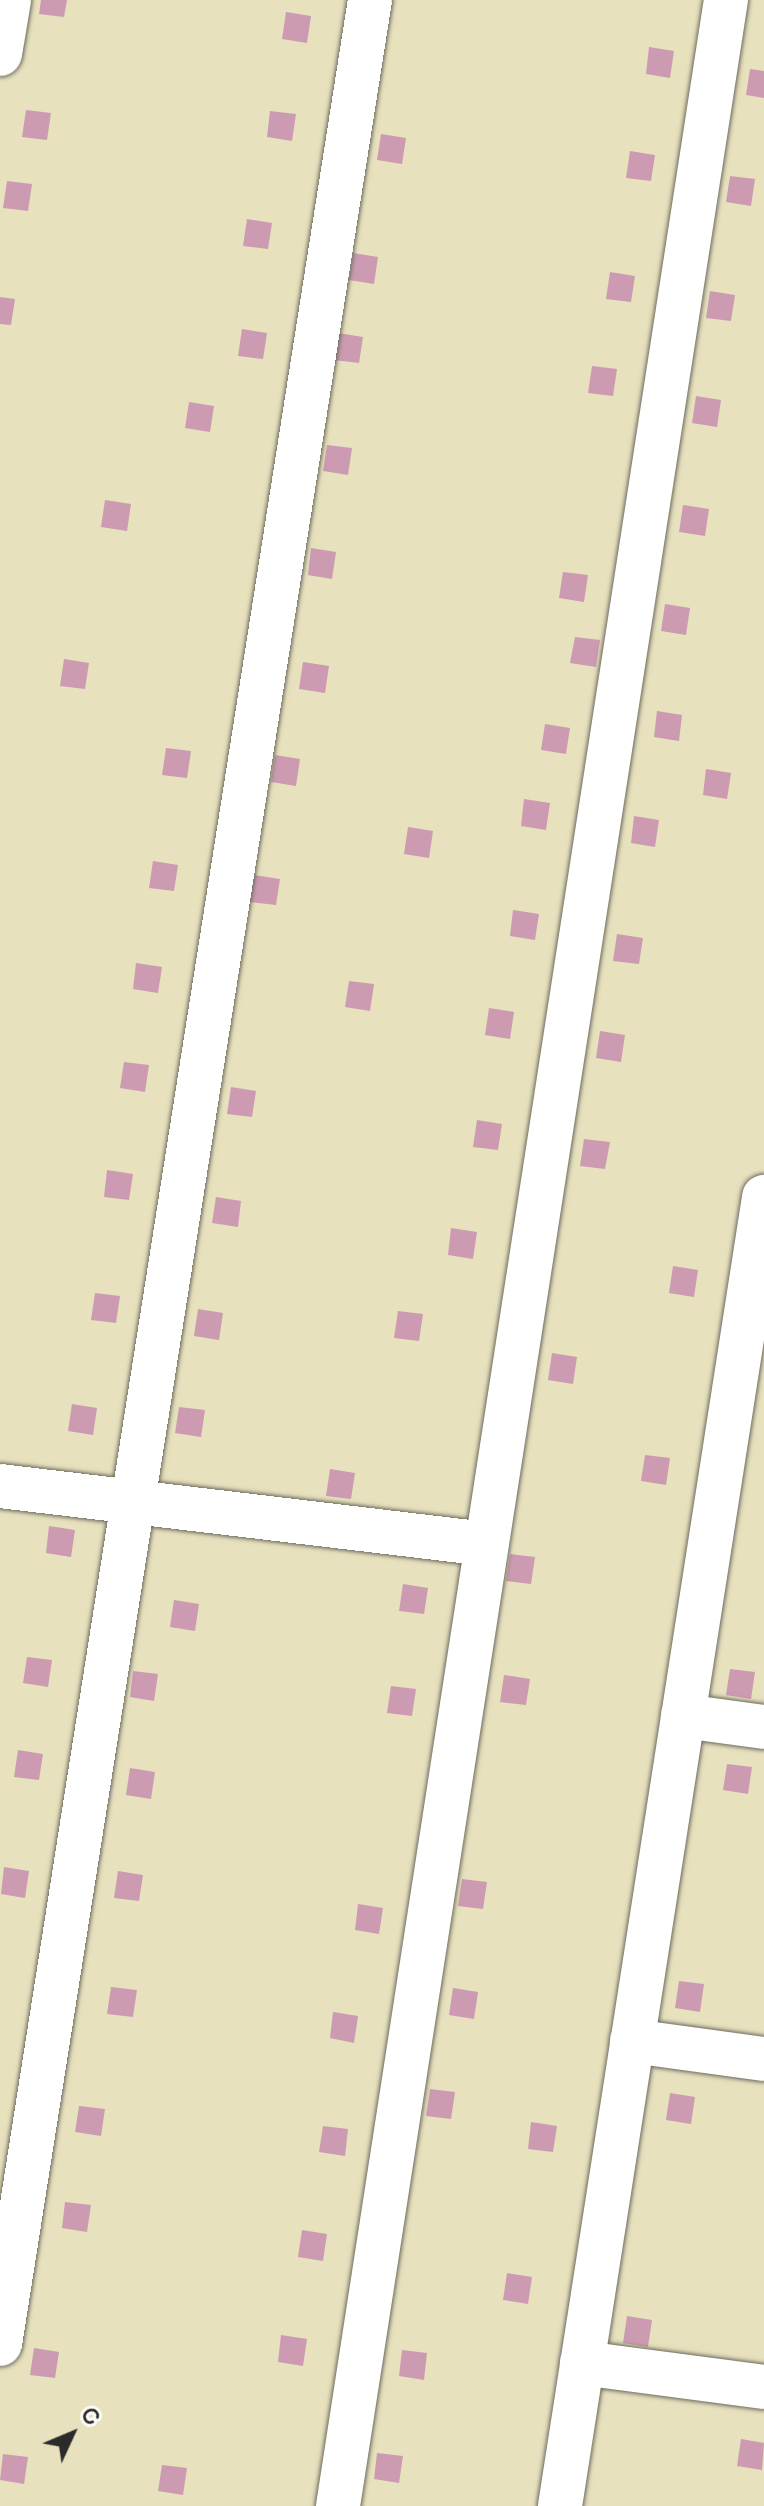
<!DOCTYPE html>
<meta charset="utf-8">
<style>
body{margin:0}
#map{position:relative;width:764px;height:2506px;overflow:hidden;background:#e7e1be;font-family:"Balsamiq Sans",sans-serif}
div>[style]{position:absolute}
.building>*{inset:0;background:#cc9bb2}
.roads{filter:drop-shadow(0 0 2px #6d6b5e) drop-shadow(0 0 2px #6d6b5e)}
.minor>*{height:44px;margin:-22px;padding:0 22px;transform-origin:22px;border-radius:22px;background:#fff}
span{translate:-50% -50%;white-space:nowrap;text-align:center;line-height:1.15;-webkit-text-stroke:8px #fdfcf7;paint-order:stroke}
.north{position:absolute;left:32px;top:2394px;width:80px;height:80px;-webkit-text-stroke:6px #fdfcf7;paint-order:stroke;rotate:46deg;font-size:22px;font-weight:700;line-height:32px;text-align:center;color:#2b2b2b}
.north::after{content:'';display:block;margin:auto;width:28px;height:36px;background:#2b2b2b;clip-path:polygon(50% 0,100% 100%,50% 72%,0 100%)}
</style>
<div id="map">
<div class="building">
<div style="clip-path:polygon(41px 0,67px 0,64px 17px,39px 14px)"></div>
<div style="clip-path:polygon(286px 12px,311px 16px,307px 43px,282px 39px)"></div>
<div style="clip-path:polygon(649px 47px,674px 51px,670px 78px,646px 74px)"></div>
<div style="clip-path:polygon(750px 69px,764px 71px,764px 98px,746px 95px)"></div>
<div style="clip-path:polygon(26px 110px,51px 113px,47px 140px,22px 137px)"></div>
<div style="clip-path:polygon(270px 111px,296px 114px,292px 141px,267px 137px)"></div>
<div style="clip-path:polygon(381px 134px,406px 138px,402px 164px,377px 160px)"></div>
<div style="clip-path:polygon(630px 151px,655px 155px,651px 181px,626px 178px)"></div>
<div style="clip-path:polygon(730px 176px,755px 179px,751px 206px,726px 202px)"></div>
<div style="clip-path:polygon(7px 181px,32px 184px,28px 211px,3px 208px)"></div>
<div style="clip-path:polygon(247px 219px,272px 223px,268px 249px,243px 246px)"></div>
<div style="clip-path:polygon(353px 253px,378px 257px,374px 284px,349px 280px)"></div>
<div style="clip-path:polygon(610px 272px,635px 276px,631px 302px,606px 299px)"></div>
<div style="clip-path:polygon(710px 291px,735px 295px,731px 321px,706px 318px)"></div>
<div style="clip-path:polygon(0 297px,15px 299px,11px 325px,0 324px)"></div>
<div style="clip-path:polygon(242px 329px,267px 333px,263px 359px,238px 356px)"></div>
<div style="clip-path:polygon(338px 333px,363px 337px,359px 363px,334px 360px)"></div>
<div style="clip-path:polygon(592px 366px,617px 369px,613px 396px,588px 393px)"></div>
<div style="clip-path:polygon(696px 396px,721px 400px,717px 427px,692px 423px)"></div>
<div style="clip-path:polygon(189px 402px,214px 406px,210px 432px,185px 428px)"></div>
<div style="clip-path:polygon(327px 445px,352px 448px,348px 475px,323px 471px)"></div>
<div style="clip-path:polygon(105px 500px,131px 504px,127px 531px,101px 527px)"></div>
<div style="clip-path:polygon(683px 505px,709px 509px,705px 536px,679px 532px)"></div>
<div style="clip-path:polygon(311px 548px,336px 552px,332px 579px,308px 575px)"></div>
<div style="clip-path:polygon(563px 572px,588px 575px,584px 602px,559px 598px)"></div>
<div style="clip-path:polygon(665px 604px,690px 608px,686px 635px,661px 631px)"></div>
<div style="clip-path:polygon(575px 637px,600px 640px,596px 667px,570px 663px)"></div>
<div style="clip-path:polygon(64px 659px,89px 663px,85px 689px,60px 686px)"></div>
<div style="clip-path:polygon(303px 662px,329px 666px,325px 693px,299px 689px)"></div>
<div style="clip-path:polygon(657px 711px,682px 715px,679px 741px,654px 737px)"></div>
<div style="clip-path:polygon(545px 724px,570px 728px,566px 754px,541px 750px)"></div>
<div style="clip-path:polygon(166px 748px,191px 751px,187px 778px,162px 775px)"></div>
<div style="clip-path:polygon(275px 755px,300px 759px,296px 786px,271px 782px)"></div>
<div style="clip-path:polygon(706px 769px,731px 773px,727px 799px,703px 795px)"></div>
<div style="clip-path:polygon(524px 799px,550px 803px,546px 830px,521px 826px)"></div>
<div style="clip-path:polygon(634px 816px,659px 820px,655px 847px,631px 843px)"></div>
<div style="clip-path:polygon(408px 827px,433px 831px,429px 858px,404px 854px)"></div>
<div style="clip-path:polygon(153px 861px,178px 865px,174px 891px,149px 888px)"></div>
<div style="clip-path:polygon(254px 875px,280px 879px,276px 905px,250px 902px)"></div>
<div style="clip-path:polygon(513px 910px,539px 914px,535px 940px,510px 936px)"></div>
<div style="clip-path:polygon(617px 934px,643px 938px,639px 964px,613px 961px)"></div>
<div style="clip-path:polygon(136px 963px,162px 967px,158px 993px,133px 989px)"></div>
<div style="clip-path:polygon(349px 981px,374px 984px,370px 1011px,345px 1007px)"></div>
<div style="clip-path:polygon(489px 1008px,514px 1012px,510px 1039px,485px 1035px)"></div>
<div style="clip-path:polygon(600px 1031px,625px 1035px,621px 1062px,596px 1058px)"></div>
<div style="clip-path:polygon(124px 1062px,149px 1065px,145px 1092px,120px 1088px)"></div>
<div style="clip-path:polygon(231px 1087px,256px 1091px,252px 1117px,227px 1114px)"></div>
<div style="clip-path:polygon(477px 1120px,502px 1124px,498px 1150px,473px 1147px)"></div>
<div style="clip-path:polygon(584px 1139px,610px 1142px,605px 1169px,580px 1166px)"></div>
<div style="clip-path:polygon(107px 1170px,133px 1174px,129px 1200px,104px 1197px)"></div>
<div style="clip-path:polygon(216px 1197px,241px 1201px,238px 1227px,212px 1223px)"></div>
<div style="clip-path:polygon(451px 1228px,477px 1232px,473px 1259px,448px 1255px)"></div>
<div style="clip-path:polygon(673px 1266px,698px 1270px,694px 1297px,669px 1293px)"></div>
<div style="clip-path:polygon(95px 1293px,120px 1296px,116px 1323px,91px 1320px)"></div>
<div style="clip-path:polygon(198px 1309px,223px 1313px,219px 1340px,194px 1336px)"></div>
<div style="clip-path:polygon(398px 1311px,423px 1314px,419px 1341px,394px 1338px)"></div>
<div style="clip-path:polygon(552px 1353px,577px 1357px,573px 1384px,548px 1380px)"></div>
<div style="clip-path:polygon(72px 1404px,97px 1408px,93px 1435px,68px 1431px)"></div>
<div style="clip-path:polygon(179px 1407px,205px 1410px,201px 1437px,175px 1433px)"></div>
<div style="clip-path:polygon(645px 1455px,670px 1458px,666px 1485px,641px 1481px)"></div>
<div style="clip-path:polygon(330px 1469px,355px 1473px,351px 1499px,326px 1496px)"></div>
<div style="clip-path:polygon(49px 1526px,75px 1530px,71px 1557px,46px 1553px)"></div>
<div style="clip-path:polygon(510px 1554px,535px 1557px,531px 1584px,506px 1581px)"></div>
<div style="clip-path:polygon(403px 1584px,428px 1588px,424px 1614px,399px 1611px)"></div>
<div style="clip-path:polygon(174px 1600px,199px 1604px,195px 1631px,170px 1627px)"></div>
<div style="clip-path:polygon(27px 1657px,52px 1660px,48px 1687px,23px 1683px)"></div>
<div style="clip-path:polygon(730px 1669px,755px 1672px,751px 1699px,726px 1695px)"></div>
<div style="clip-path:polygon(133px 1671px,158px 1674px,154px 1701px,130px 1697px)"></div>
<div style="clip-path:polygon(504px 1675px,530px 1679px,526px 1705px,500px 1702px)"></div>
<div style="clip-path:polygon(391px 1686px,416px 1689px,412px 1716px,387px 1713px)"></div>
<div style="clip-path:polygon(18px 1750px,43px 1754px,39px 1780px,14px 1777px)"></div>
<div style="clip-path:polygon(727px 1764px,752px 1767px,748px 1794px,723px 1790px)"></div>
<div style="clip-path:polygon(130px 1768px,155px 1772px,151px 1799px,126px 1795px)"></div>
<div style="clip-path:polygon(4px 1867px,29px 1871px,25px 1898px,1px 1894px)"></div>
<div style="clip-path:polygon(118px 1871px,143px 1875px,139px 1901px,114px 1898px)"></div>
<div style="clip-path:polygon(462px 1879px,487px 1882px,483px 1909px,458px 1906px)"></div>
<div style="clip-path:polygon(358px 1904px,383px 1908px,379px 1934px,355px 1930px)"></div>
<div style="clip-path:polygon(679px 1981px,704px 1984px,700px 2012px,675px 2008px)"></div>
<div style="clip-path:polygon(111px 1987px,137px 1990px,133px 2017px,107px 2014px)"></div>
<div style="clip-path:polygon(453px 1988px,478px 1992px,474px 2019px,449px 2015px)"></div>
<div style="clip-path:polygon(333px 2012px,358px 2016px,354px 2043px,330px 2038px)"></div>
<div style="clip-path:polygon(430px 2089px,455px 2092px,451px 2119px,426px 2116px)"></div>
<div style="clip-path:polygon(670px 2093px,695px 2097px,691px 2124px,666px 2120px)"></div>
<div style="clip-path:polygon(79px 2106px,105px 2109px,101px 2136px,75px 2132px)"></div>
<div style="clip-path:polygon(531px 2122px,557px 2126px,553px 2152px,528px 2149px)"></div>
<div style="clip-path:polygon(323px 2126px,348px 2129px,345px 2156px,319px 2152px)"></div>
<div style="clip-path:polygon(65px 2202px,91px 2205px,87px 2232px,62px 2228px)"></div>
<div style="clip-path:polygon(302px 2230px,327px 2234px,323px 2261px,298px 2257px)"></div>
<div style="clip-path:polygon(507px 2273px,532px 2277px,528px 2304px,503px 2300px)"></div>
<div style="clip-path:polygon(627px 2316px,652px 2320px,648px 2347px,623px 2343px)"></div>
<div style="clip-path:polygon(281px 2335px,307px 2339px,303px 2366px,278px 2362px)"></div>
<div style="clip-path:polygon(34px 2348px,59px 2352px,55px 2378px,30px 2375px)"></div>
<div style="clip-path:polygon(402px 2350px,427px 2353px,424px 2380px,399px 2376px)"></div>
<div style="clip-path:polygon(741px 2439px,764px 2443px,762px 2470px,737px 2466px)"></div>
<div style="clip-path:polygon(377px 2453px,403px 2456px,399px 2483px,374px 2479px)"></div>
<div style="clip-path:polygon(3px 2454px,28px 2457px,24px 2484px,0 2480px)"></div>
<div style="clip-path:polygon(162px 2465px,187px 2468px,183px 2495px,158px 2491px)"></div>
</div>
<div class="roads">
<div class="minor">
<div style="left:0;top:54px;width:55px;rotate:-80.5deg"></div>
<div style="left:0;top:1486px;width:490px;rotate:6.8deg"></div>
<div style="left:683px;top:1716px;width:82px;rotate:7.7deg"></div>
<div style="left:632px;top:2041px;width:133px;rotate:7.8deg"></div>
<div style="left:0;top:2344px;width:2373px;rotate:-81.03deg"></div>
<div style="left:582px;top:2363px;width:184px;rotate:7.5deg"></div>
<div style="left:338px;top:2506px;width:2536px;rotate:-81.2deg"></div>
<div style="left:560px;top:2506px;width:1325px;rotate:-81.14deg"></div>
</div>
</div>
<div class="north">С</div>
</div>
